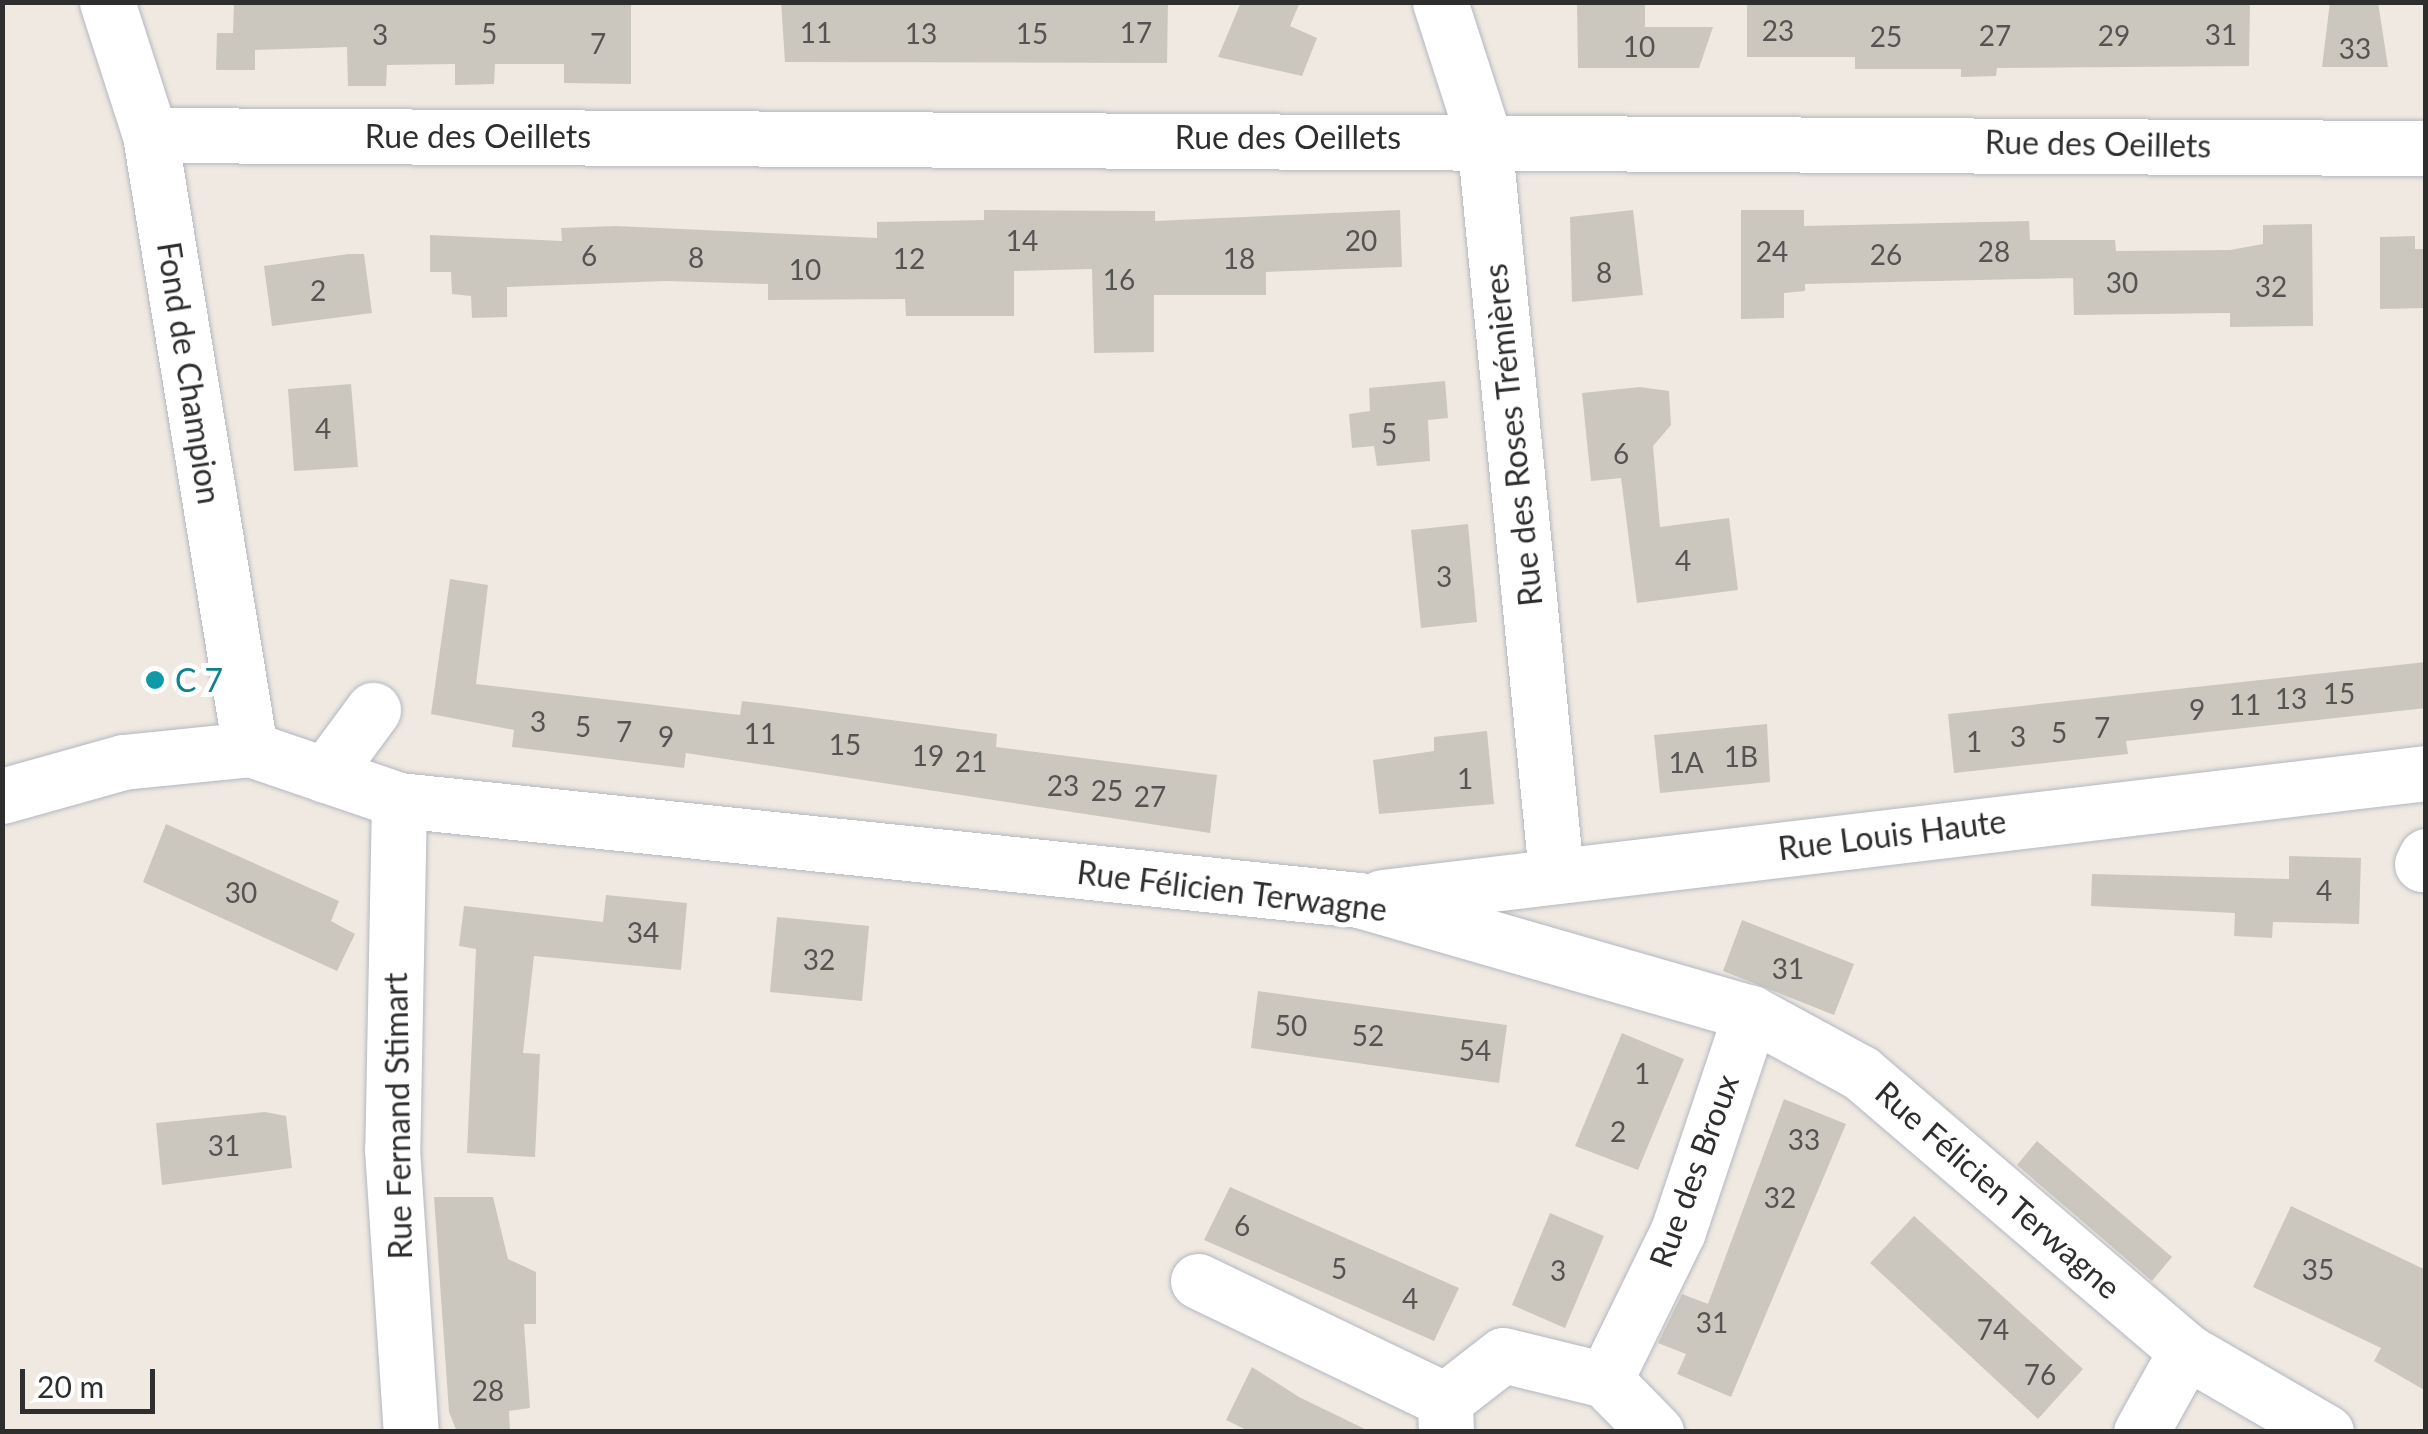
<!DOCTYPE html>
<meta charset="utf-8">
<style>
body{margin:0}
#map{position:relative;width:2428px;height:1434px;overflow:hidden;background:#efe9e1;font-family:Lato,sans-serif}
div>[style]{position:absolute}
.building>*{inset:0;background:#cbc7bf}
.roads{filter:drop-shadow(0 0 2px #b4b7c1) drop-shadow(0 0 2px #b4b7c1)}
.minor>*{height:55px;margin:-27.5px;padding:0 27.5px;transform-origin:27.5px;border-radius:27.5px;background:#fff}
.dots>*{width:28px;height:28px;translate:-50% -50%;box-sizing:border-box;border:5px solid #fff;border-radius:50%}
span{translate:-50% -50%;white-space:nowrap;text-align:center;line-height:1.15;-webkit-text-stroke:10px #fff;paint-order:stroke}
.number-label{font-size:28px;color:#555452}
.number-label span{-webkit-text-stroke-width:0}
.street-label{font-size:32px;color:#2e2e2e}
.culture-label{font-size:32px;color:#0d838f}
.left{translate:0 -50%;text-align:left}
.frame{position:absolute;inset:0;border:5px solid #2e2e2e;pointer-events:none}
.scale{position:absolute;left:20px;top:1369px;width:135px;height:45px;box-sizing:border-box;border:5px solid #2e2e2e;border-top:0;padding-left:12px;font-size:30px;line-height:35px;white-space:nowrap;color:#2e2e2e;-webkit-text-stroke:8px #fff;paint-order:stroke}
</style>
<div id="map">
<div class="building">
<div style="clip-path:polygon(234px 2px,631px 2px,631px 84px,564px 83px,564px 64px,495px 64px,494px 84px,455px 85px,455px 64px,387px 65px,386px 86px,348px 86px,347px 47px,255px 50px,255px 70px,216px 70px,217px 33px,233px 33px)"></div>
<div style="clip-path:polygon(781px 2px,1168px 2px,1167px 63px,785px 62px)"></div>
<div style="clip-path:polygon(1241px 2px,1300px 2px,1290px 26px,1317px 38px,1302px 76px,1218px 57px)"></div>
<div style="clip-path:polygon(1577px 2px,1645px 2px,1645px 27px,1713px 27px,1699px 68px,1578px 68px)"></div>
<div style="clip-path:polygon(1747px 2px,2250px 2px,2249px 66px,1997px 68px,1996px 76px,1961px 77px,1961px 69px,1855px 69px,1855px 57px,1747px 57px)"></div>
<div style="clip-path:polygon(2330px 2px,2378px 2px,2388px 67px,2322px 67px)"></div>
<div style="clip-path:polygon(984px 210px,1155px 211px,1155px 221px,1400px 210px,1402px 267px,1266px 272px,1266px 295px,1154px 295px,1154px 352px,1094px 353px,1092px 269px,1014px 271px,1014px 316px,906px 316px,905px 299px,768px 300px,768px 284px,666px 281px,507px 287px,507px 317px,472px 318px,471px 296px,452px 294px,451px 272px,430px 272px,430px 235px,562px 241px,561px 228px,615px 226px,877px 238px,877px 222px,984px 220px)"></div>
<div style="clip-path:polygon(1633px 210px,1643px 295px,1572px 302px,1570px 217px)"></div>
<div style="clip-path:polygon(1741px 210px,1804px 210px,1804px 226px,2029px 221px,2030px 240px,2115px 240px,2116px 251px,2230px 250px,2263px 244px,2263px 225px,2312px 224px,2313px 326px,2230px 327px,2230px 313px,2074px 315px,2073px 278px,1805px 284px,1805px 291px,1784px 293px,1784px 318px,1741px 319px)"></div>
<div style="clip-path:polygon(2415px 236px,2415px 249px,2426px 249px,2426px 308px,2380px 309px,2380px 237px)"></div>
<div style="clip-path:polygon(348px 254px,364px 254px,372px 313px,272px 326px,264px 266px)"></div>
<div style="clip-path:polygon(1445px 381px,1448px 418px,1428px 420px,1430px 461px,1377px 466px,1374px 446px,1352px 448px,1349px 414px,1370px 411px,1369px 388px)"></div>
<div style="clip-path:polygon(351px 384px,358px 467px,294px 471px,288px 389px)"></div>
<div style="clip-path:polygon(1640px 387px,1669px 391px,1671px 425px,1653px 446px,1660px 527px,1729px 518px,1738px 590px,1637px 603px,1621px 478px,1591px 481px,1582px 393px)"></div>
<div style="clip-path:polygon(1468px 524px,1477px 622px,1421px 628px,1411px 530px)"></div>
<div style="clip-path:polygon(450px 579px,488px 585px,476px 684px,740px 715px,742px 701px,801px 708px,997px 734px,996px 747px,1217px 775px,1210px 833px,686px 753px,684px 768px,512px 747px,514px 730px,431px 714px)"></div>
<div style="clip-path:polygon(2426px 662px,2426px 708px,2126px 741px,2128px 754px,1954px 773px,1948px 714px)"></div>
<div style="clip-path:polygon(1767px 724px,1770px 782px,1660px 793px,1654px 735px)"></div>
<div style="clip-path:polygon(1487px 731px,1494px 804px,1379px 814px,1373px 760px,1434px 751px,1434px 737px)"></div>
<div style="clip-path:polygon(166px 824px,339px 901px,331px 921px,355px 934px,337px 971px,143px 882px)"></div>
<div style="clip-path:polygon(2289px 856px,2361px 858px,2359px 924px,2273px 922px,2272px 938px,2234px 936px,2235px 913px,2091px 906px,2092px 874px,2289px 879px)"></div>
<div style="clip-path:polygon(606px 895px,687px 903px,681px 970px,534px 956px,523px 1053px,540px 1054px,535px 1157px,467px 1153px,476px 949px,459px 946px,464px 906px,603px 922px)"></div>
<div style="clip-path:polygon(777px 917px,869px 926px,862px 1001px,770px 992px)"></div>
<div style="clip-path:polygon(1742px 920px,1854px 964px,1834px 1015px,1723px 971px)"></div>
<div style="clip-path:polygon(1258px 991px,1507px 1025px,1499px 1083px,1251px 1048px)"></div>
<div style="clip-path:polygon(1622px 1033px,1684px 1059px,1638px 1170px,1575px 1146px)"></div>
<div style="clip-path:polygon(1784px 1099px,1846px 1124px,1731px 1397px,1677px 1374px,1686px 1354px,1658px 1343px,1682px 1294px,1708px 1304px)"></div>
<div style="clip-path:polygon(265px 1112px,286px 1116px,292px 1168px,162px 1185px,156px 1123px)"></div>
<div style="clip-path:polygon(2037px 1141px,2172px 1257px,2152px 1281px,2017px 1165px)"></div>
<div style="clip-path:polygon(1230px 1187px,1459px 1288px,1434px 1341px,1204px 1240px)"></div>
<div style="clip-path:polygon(434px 1197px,493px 1197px,508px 1259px,536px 1272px,536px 1324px,524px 1324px,530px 1408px,509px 1411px,510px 1432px,457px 1432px,449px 1412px)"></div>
<div style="clip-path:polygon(2291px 1206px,2426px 1270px,2426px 1391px,2374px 1361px,2381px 1348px,2253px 1287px)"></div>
<div style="clip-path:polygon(1550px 1213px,1604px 1236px,1565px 1328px,1512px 1305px)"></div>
<div style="clip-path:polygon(1914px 1216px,2083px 1369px,2038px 1419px,1870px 1263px)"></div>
<div style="clip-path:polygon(1252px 1367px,1299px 1397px,1371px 1432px,1251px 1432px,1226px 1420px)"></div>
</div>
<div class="roads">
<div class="minor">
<div style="left:107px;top:2px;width:140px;rotate:72.1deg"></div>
<div style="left:150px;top:135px;width:622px;rotate:80.75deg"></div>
<div style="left:1440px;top:2px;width:143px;rotate:72.1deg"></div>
<div style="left:1484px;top:138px;width:740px;rotate:84.41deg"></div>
<div style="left:150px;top:135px;width:2276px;rotate:0.33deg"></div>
<div style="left:325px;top:775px;width:81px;rotate:-53.6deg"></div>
<div style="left:2px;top:796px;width:126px;rotate:-15.7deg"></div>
<div style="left:123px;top:762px;width:128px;rotate:-5.8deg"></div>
<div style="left:250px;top:749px;width:157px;rotate:18.9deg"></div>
<div style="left:399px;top:800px;width:965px;rotate:5.95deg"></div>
<div style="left:1359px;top:900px;width:408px;rotate:16.1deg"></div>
<div style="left:1751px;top:1013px;width:125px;rotate:28.6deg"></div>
<div style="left:1861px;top:1073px;width:428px;rotate:40.5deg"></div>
<div style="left:2186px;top:1351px;width:162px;rotate:30.1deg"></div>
<div style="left:399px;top:800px;width:349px;rotate:91.1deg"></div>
<div style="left:392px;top:1149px;width:284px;rotate:86.2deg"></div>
<div style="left:2422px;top:864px;width:9px;rotate:-63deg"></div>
<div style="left:1382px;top:897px;width:1051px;rotate:-6.77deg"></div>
<div style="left:1198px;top:1281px;width:274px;rotate:25.7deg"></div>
<div style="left:1605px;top:1380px;width:166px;rotate:-63.9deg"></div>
<div style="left:1678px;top:1231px;width:230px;rotate:-71.5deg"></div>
<div style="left:1446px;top:1432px;width:32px;rotate:-92deg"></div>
<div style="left:1445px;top:1400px;width:73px;rotate:-37.8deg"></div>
<div style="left:1503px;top:1355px;width:105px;rotate:13.8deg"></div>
<div style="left:1605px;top:1380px;width:73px;rotate:45.6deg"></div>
<div style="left:2141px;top:1432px;width:93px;rotate:-60.9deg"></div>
</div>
</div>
<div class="dots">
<div style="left:155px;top:680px;background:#0f9aa8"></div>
</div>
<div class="number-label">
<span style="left:1778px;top:30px">23</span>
<span style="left:816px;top:32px">11</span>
<span style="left:1136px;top:32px">17</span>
<span style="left:489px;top:33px">5</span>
<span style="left:921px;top:33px">13</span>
<span style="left:1032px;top:33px">15</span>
<span style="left:380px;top:34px">3</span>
<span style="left:2221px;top:34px">31</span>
<span style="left:1995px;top:35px">27</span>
<span style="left:2114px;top:35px">29</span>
<span style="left:1886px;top:36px">25</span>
<span style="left:598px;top:43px">7</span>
<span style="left:1639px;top:46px">10</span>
<span style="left:2355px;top:48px">33</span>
<span style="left:1022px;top:240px">14</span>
<span style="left:1361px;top:240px">20</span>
<span style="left:1772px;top:251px">24</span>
<span style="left:1994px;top:251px">28</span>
<span style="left:1886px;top:254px">26</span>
<span style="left:589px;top:255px">6</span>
<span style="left:696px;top:257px">8</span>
<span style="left:909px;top:258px">12</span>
<span style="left:1239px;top:258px">18</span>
<span style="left:805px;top:269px">10</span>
<span style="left:1604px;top:272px">8</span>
<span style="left:1119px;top:279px">16</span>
<span style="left:2122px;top:282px">30</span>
<span style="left:2271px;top:286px">32</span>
<span style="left:318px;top:290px">2</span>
<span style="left:323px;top:428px">4</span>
<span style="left:1389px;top:433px">5</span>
<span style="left:1621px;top:453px">6</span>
<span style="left:1683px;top:560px">4</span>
<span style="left:1444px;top:576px">3</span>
<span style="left:2339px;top:693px">15</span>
<span style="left:2291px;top:698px">13</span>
<span style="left:2245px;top:704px">11</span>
<span style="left:2197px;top:709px">9</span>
<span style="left:538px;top:721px">3</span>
<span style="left:583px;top:726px">5</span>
<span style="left:2102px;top:727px">7</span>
<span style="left:624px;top:731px">7</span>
<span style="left:2059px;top:732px">5</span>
<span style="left:760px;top:733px">11</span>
<span style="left:666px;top:736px">9</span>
<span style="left:2018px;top:736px">3</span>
<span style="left:1974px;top:741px">1</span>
<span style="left:845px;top:744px">15</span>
<span style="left:928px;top:755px">19</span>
<span style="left:1741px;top:756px">1B</span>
<span style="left:971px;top:761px">21</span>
<span style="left:1686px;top:762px">1A</span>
<span style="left:1465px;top:778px">1</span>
<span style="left:1063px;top:785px">23</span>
<span style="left:1107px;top:790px">25</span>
<span style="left:1150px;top:796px">27</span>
<span style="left:2324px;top:890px">4</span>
<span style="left:241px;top:892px">30</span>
<span style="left:643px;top:932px">34</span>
<span style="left:819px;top:959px">32</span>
<span style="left:1788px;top:968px">31</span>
<span style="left:1291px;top:1025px">50</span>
<span style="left:1368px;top:1035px">52</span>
<span style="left:1475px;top:1050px">54</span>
<span style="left:1642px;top:1073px">1</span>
<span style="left:1618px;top:1131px">2</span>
<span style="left:1804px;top:1139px">33</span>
<span style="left:224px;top:1145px">31</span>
<span style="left:1780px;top:1197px">32</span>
<span style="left:1242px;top:1225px">6</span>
<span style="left:1339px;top:1268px">5</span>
<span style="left:2318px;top:1269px">35</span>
<span style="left:1558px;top:1270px">3</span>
<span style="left:1410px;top:1298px">4</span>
<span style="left:1712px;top:1322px">31</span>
<span style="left:1993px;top:1329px">74</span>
<span style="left:2040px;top:1374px">76</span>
<span style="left:488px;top:1390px">28</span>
</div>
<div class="street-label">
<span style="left:478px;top:136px">Rue des Oeillets</span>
<span style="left:1288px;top:137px">Rue des Oeillets</span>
<span style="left:2098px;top:144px;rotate:1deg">Rue des Oeillets</span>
<span style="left:189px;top:373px;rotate:81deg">Fond de Champion</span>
<span style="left:1513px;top:435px;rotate:-96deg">Rue des Roses Trémières</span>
<span style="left:1892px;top:835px;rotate:-7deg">Rue Louis Haute</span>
<span style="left:1232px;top:891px;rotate:7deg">Rue Félicien Terwagne</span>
<span style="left:398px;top:1116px;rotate:-91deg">Rue Fernand Stimart</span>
<span style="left:1694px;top:1171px;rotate:-70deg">Rue des Broux</span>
<span style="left:1998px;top:1190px;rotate:41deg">Rue Félicien Terwagne</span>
</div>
<div class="culture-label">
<span class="left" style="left:175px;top:680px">C 7</span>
</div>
<div class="frame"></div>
<div class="scale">20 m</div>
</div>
